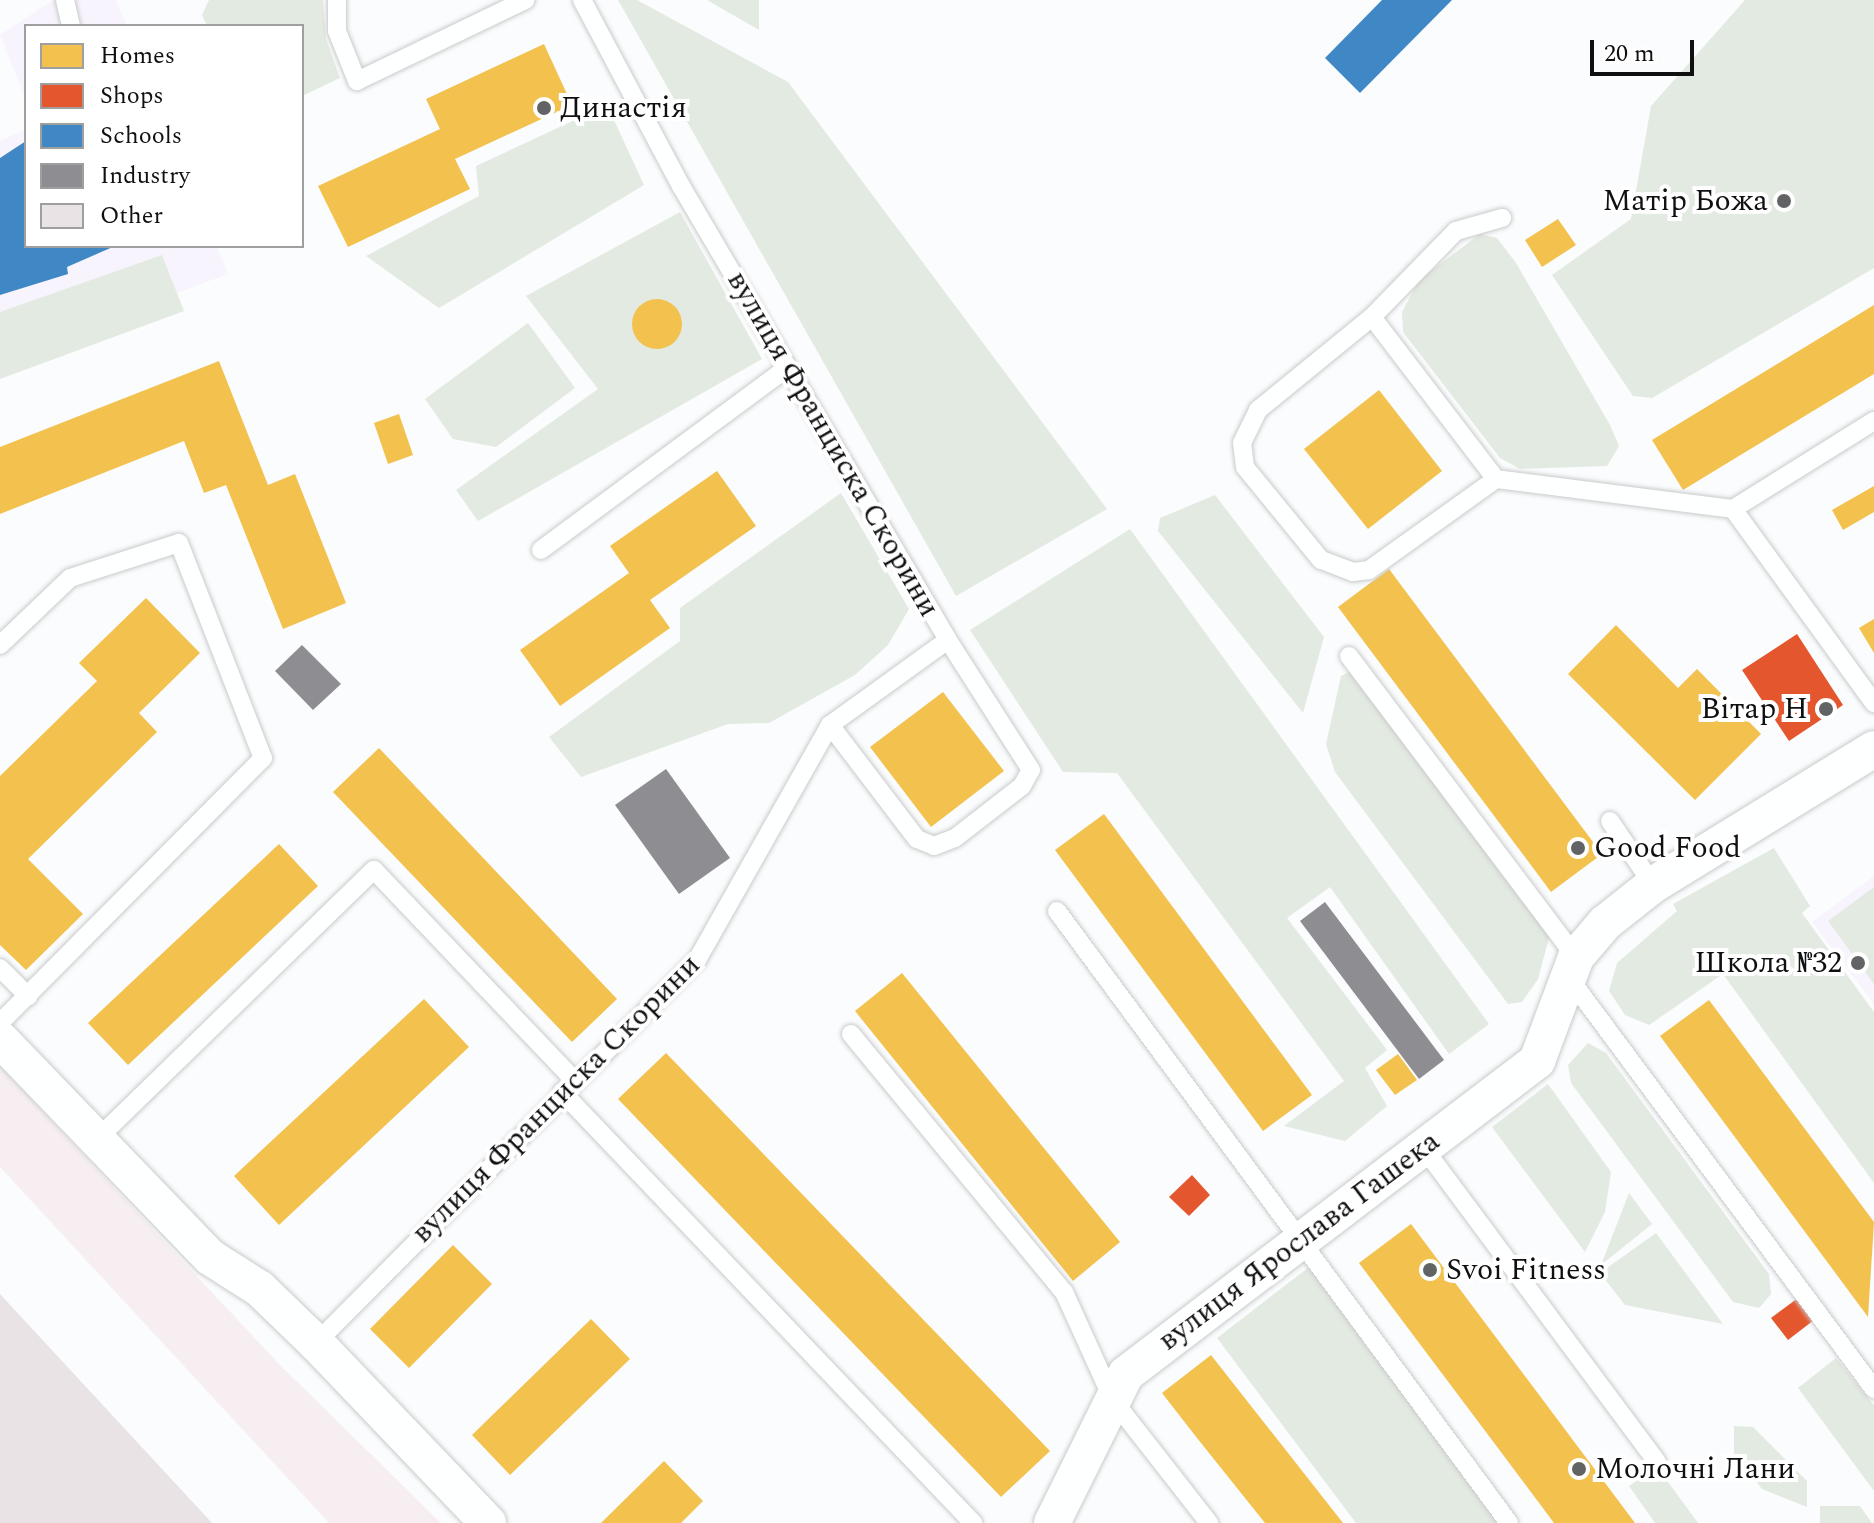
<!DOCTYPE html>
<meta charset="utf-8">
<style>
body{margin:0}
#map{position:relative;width:1874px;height:1523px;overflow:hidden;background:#fbfcfd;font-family:Spectral,serif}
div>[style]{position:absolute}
.industrial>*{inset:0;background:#f7eef2}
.education>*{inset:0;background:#f8f4fe}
.green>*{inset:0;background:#e3eae1}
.homes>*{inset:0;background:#f2c14e}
.round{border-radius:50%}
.shops>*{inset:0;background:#e4572e}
.schools>*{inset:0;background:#3f88c5}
.industry>*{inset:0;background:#8d8d92}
.building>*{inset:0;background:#e9e3e6}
.roads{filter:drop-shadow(0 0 2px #cacacc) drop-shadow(0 0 2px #cacacc)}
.lane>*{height:18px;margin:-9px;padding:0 9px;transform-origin:9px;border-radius:9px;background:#feffff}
.street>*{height:36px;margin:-18px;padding:0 18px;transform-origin:18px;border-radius:18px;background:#feffff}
.dots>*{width:22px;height:22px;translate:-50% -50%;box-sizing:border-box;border:4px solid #fff;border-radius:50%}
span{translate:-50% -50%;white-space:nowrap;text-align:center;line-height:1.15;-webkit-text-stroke:8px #fff;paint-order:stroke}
.poi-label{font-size:30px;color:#0f1012}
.left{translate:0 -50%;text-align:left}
.right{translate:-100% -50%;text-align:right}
.street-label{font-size:30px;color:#0f1012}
.legend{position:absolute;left:24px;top:24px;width:280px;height:224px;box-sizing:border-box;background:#fff;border:2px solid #9f9fa0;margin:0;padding:10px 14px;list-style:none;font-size:24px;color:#0f1012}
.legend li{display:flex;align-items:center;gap:16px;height:40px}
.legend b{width:40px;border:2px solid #9f9fa0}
.scale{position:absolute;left:1590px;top:40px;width:104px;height:36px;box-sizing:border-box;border:4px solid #0f1012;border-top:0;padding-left:10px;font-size:24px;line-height:28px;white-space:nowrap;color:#0f1012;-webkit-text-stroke:6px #fff;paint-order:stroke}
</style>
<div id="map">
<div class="industrial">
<div style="clip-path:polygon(0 1066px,279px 1364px,441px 1523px,329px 1523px,0 1167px)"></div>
</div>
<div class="education">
<div style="clip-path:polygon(53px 0,116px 0,127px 26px,26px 26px,26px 100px,0 35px)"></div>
<div style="clip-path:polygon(26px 129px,26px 246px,217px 246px,228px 274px,0 359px,0 141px)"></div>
<div style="clip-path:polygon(1874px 876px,1874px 1004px,1812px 922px)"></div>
</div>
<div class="green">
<div style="clip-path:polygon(209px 0,323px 0,326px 39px,340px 78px,302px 96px,302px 26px,207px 26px,202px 15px)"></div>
<div style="clip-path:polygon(618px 0,637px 0,788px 82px,1107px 509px,956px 596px)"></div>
<div style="clip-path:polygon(707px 0,759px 0,759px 30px)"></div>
<div style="clip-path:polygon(1745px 0,1874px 0,1874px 268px,1652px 398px,1633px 396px,1552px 275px,1631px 219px,1651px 106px)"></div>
<div style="clip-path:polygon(607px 105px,644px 185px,439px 308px,366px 256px,479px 196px,476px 166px)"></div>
<div style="clip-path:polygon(680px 212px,762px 359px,478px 521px,456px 490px,598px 389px,526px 296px)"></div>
<div style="clip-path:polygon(1480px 234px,1497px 238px,1516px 263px,1610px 425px,1619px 446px,1607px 466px,1520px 469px,1500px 458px,1403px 332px,1402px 312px,1419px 280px)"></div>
<div style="clip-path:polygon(162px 255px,184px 311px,0 379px,0 312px)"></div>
<div style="clip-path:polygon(528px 323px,575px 388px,496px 447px,453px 439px,425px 399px)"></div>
<div style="clip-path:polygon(841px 493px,909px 609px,888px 645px,855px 675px,769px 723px,728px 724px,581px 777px,549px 737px,680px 641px,680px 608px)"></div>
<div style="clip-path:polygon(1215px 495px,1324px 637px,1303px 713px,1158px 531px,1160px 518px)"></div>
<div style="clip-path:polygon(1130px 529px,1489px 1024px,1449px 1054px,1330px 887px,1287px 918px,1387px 1050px,1365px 1068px,1387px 1106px,1345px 1141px,1284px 1126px,1344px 1081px,1117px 773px,1063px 772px,970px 630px)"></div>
<div style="clip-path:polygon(1349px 672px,1550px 934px,1538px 979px,1522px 1002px,1508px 1004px,1335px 772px,1326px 744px,1341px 676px)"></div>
<div style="clip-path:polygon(1774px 848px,1810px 906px,1802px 913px,1874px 1012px,1874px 1183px,1723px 974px,1649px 1025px,1625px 1015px,1609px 991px,1617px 963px,1677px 911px,1673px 904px)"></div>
<div style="clip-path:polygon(1874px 887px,1874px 984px,1828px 921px)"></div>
<div style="clip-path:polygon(1588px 1043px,1606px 1053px,1769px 1274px,1771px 1294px,1759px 1308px,1733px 1302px,1571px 1083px,1568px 1065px)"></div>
<div style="clip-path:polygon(1548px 1084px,1611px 1172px,1605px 1212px,1585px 1252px,1492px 1127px)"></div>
<div style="clip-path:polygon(1629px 1193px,1652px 1224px,1601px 1265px)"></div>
<div style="clip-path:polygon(1656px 1233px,1723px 1324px,1625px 1305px,1600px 1273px)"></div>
<div style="clip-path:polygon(1309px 1267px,1501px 1523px,1356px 1523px,1217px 1338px)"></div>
<div style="clip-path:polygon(1836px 1358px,1874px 1405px,1874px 1491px,1798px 1388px)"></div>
<div style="clip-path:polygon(1734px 1426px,1753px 1427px,1807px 1481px,1807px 1507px,1762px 1489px,1734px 1453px)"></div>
<div style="clip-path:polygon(1657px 1467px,1698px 1523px,1655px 1523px,1629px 1486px)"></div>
<div style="clip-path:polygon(1820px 1506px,1860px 1506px,1872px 1523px,1820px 1523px)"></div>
</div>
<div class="homes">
<div style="clip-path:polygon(544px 44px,572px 105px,455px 159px,470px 189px,348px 247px,318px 186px,440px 129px,426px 99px)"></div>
<div style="clip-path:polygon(1558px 219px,1576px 245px,1542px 267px,1525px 240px)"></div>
<div class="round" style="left:632px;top:299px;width:50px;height:50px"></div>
<div style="clip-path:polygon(1874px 305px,1874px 374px,1683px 490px,1652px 440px)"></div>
<div style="clip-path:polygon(219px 361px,268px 485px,295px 474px,346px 603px,283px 629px,226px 485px,204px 493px,184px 441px,0 514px,0 447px)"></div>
<div style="clip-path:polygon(1379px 390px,1442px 471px,1368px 529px,1304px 449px)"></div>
<div style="clip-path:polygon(399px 414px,413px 455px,388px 464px,374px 423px)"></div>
<div style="clip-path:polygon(717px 471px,756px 526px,650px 600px,670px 628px,560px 706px,520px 650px,629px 573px,610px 546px)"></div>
<div style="clip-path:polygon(1874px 486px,1874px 512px,1843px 530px,1832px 510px)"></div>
<div style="clip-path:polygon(1389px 569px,1602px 854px,1551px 892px,1338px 607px)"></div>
<div style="clip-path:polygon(146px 598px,200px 653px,139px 713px,157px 732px,28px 859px,83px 914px,26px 970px,0 945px,0 776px,97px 681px,79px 663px)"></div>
<div style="clip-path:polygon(1874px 619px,1874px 653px,1859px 628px)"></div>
<div style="clip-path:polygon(1616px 625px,1678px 688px,1697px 669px,1761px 734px,1695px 800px,1568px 674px)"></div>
<div style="clip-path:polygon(943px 692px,1004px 771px,931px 827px,870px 747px)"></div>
<div style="clip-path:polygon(379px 748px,617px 999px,572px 1042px,333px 792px)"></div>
<div style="clip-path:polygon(1104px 814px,1312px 1095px,1263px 1131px,1055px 850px)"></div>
<div style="clip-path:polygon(279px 844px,318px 886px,128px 1065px,88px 1023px)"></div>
<div style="clip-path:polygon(902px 973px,1120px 1242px,1073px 1281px,855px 1011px)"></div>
<div style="clip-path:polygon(424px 999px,469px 1047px,279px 1225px,234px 1176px)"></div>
<div style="clip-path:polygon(1709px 1000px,1874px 1222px,1868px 1317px,1660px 1036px)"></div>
<div style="clip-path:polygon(666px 1053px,1050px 1451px,1001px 1497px,618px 1099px)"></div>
<div style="clip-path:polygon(1398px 1054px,1417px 1080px,1395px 1095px,1376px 1070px)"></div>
<div style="clip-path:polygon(1411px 1224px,1635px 1523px,1554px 1523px,1498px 1448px,1359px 1263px)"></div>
<div style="clip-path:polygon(453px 1245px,492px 1284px,409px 1368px,370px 1329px)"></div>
<div style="clip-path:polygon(591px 1319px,630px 1359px,510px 1475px,472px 1435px)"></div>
<div style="clip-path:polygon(1211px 1355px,1343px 1523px,1265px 1523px,1197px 1438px,1162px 1393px)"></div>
<div style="clip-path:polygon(664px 1461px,703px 1501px,681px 1523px,601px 1523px)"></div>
</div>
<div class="shops">
<div style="clip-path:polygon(1797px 634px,1843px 705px,1789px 741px,1742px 670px)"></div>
<div style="clip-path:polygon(1192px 1175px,1210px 1195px,1189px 1216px,1169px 1197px)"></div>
<div style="clip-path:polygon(1798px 1298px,1814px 1320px,1788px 1340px,1771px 1318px)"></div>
</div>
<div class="schools">
<div style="clip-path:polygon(1382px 0,1452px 0,1360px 93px,1325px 58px)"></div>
<div style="clip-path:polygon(26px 141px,26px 246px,115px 246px,67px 267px,68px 274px,0 295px,0 158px)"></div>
</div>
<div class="industry">
<div style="clip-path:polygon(302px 645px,341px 684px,313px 710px,275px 671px)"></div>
<div style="clip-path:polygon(666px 769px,730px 858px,679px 894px,615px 805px)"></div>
<div style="clip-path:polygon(1325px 902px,1444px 1060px,1419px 1079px,1300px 921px)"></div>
</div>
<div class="building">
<div style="clip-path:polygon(0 1294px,212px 1523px,0 1523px)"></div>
</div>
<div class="roads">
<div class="lane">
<div style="left:65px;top:0;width:27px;rotate:77deg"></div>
<div style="left:337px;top:0;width:31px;rotate:90deg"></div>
<div style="left:337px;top:31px;width:54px;rotate:68.2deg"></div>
<div style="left:357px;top:81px;width:187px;rotate:-25.7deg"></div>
<div style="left:1372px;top:317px;width:204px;rotate:52.6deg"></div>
<div style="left:1496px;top:479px;width:239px;rotate:7.2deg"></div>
<div style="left:1874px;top:421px;width:166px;rotate:148deg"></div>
<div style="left:1733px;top:509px;width:240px;rotate:54deg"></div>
<div style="left:1496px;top:479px;width:156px;rotate:144.4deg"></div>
<div style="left:1369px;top:570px;width:16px;rotate:173deg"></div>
<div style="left:1353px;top:572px;width:34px;rotate:-159deg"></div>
<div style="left:1321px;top:560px;width:120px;rotate:-129.3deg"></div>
<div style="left:1245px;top:467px;width:24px;rotate:-97deg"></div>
<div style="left:1242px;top:443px;width:37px;rotate:-64deg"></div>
<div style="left:1258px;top:410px;width:147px;rotate:-39.2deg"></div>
<div style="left:1372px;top:317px;width:120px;rotate:-45.7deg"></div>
<div style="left:1456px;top:231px;width:48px;rotate:-15.8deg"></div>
<div style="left:541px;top:550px;width:307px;rotate:-36.5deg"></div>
<div style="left:0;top:645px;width:97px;rotate:-43.7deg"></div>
<div style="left:70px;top:578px;width:114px;rotate:-17.8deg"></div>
<div style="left:179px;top:543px;width:231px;rotate:68.7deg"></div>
<div style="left:263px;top:758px;width:373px;rotate:134.8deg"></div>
<div style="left:1349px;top:656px;width:377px;rotate:53deg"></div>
<div style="left:830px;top:725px;width:143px;rotate:52.7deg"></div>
<div style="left:917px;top:839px;width:18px;rotate:22deg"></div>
<div style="left:934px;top:846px;width:22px;rotate:-21deg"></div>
<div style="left:955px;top:838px;width:85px;rotate:-37.8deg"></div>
<div style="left:1022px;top:786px;width:18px;rotate:-61deg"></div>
<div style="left:1031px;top:770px;width:154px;rotate:-122.6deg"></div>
<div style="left:1610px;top:821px;width:77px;rotate:56.1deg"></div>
<div style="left:1057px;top:911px;width:761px;rotate:53.55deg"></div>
<div style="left:0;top:968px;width:40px;rotate:45deg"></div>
<div style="left:1572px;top:982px;width:507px;rotate:53.42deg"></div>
<div style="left:851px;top:1034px;width:335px;rotate:50.5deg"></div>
<div style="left:1064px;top:1292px;width:119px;rotate:65.6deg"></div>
<div style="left:1113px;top:1400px;width:156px;rotate:52deg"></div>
<div style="left:562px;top:1092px;width:596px;rotate:46.36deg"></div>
<div style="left:95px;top:1141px;width:389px;rotate:-44.2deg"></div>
<div style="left:374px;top:870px;width:290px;rotate:46.4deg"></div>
<div style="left:1423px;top:1147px;width:392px;rotate:53.4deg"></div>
<div style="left:316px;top:1343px;width:540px;rotate:-45.15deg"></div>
<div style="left:697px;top:960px;width:270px;rotate:-60.5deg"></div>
<div style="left:830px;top:725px;width:145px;rotate:-35.8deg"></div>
<div style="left:948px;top:640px;width:527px;rotate:-120.46deg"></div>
<div style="left:681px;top:186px;width:211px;rotate:-118deg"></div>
</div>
<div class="street">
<div style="left:0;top:1039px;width:303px;rotate:46.1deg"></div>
<div style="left:210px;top:1257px;width:59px;rotate:32.6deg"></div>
<div style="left:260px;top:1289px;width:78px;rotate:44deg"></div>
<div style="left:316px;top:1343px;width:249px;rotate:46.3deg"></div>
<div style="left:1052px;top:1523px;width:166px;rotate:-63.6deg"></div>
<div style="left:1126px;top:1374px;width:517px;rotate:-37.29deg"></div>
<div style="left:1537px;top:1061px;width:111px;rotate:-69.4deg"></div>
<div style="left:1576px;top:957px;width:45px;rotate:-49.5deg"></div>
<div style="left:1605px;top:923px;width:61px;rotate:-38.4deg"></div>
<div style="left:1653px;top:885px;width:259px;rotate:-31.6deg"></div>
</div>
</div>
<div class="dots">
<div style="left:544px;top:108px;background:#626364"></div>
<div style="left:1784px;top:201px;background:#626364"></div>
<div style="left:1826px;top:709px;background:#626364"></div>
<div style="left:1578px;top:848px;background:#626364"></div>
<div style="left:1858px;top:963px;background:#626364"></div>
<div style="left:1430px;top:1270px;background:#626364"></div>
<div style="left:1579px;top:1469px;background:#626364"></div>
</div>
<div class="poi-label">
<span class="left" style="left:560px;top:108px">Династія</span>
<span class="right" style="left:1768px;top:201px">Матір Божа</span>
<span class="right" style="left:1808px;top:709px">Вітар Н</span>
<span class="left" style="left:1594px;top:848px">Good Food</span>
<span class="right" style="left:1842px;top:963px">Школа №32</span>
<span class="left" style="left:1446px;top:1270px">Svoi Fitness</span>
<span class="left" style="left:1595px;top:1469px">Молочні Лани</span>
</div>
<div class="street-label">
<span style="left:833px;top:444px;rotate:60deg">вулиця Франциска Скорини</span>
<span style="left:556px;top:1099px;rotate:-45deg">вулиця Франциска Скорини</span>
<span style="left:1299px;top:1241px;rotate:-37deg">вулиця Ярослава Гашека</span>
</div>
<ul class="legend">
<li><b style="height:22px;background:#f2c14e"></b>Homes</li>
<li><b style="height:22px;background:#e4572e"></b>Shops</li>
<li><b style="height:22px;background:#3f88c5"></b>Schools</li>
<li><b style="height:22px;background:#8d8d92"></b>Industry</li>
<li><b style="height:22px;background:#e9e3e6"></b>Other</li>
</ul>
<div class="scale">20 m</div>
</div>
